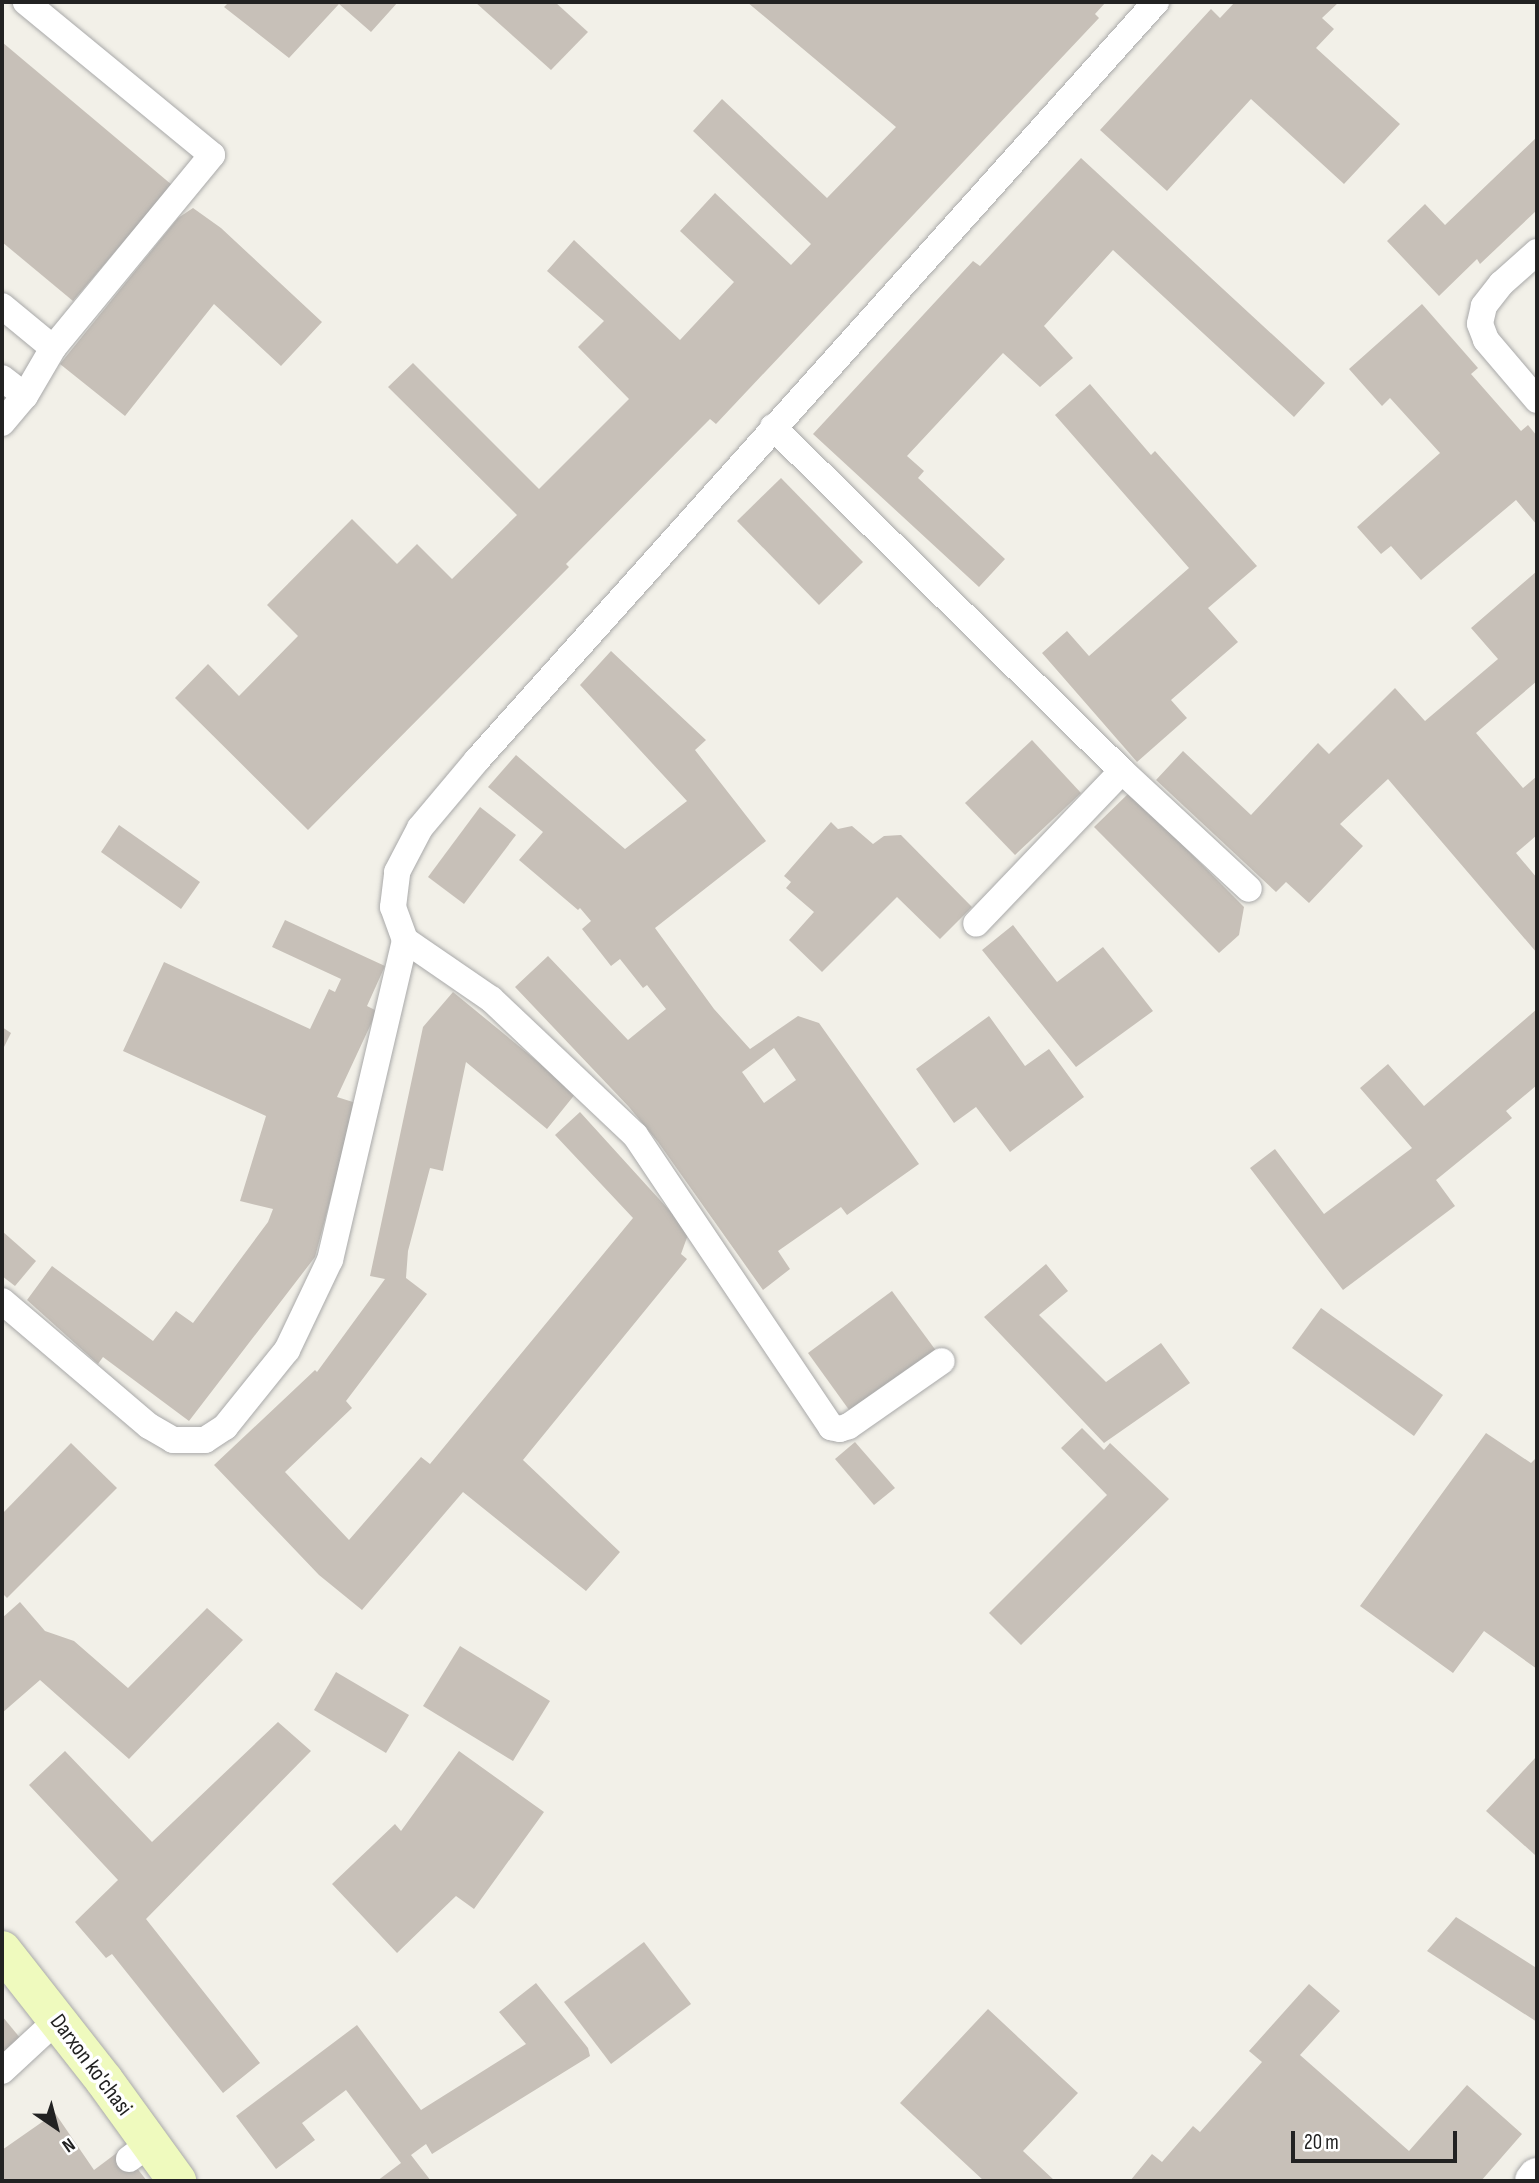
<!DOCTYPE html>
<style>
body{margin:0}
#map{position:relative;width:1539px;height:2183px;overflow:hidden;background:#f2f0e8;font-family:"Sofia Sans Condensed",sans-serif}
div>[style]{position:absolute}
.building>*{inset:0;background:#c7c0b8}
.roads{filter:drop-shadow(0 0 2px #a9a9a9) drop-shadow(0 0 2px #a9a9a9)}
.service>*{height:26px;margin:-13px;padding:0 13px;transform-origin:13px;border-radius:13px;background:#fff}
.tertiary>*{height:38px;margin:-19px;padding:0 19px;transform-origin:19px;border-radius:19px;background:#fff}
.secondary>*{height:38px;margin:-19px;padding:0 19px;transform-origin:19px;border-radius:19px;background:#effabe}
span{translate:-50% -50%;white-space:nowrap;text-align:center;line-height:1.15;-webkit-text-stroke:7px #fff;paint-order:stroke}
.street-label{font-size:23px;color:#222}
.frame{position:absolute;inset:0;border:4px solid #222;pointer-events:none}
.north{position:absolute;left:21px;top:2092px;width:70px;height:70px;-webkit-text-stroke:5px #fff;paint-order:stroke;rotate:145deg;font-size:19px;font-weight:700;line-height:28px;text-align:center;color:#222}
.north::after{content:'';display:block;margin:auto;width:24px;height:32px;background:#222;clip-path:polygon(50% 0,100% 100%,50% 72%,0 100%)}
.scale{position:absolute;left:1291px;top:2131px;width:166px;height:32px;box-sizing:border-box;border:4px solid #222;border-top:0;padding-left:9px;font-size:21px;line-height:24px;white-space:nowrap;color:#222;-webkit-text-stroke:5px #fff;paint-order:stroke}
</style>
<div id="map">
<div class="building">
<div style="clip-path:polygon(229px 2px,398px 2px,371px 32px,339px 4px,289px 58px,224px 7px)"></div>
<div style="clip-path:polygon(475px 2px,555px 2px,588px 32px,551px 70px)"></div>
<div style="clip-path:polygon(747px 2px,1106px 2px,1095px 14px,1099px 18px,716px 424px,710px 419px,566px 564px,569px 567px,308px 830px,175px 698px,208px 664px,239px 696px,298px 636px,267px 605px,352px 519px,397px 564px,417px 544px,452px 579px,517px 515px,388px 387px,413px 363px,539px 489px,629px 399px,578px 347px,604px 321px,547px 271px,574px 240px,680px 340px,734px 282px,680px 231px,715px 193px,791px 265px,811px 244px,693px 131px,722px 99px,827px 198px,896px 127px)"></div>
<div style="clip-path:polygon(1235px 2px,1339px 2px,1322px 18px,1334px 29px,1316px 48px,1400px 124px,1344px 184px,1251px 99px,1167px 191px,1100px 130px,1211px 9px,1220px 18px)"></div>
<div style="clip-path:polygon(2px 42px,172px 185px,73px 301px,2px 242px)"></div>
<div style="clip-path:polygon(1537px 137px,1537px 210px,1480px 264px,1477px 259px,1439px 296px,1387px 241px,1425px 204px,1445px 225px)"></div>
<div style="clip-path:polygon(1081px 158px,1325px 383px,1294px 417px,1113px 250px,1044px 326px,1073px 358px,1040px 387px,1003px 353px,907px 456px,924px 471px,918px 478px,1005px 559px,979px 587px,813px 434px,973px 261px,980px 266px)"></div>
<div style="clip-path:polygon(193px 208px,221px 228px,322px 322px,281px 366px,214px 304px,125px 416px,60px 364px,178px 218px)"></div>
<div style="clip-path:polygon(1422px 304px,1478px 368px,1471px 374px,1521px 431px,1528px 425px,1537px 436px,1537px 525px,1516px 500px,1421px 580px,1391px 546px,1381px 554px,1357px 527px,1440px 453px,1390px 398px,1382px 406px,1349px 369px)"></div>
<div style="clip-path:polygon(1090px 384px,1151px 455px,1155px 451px,1257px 566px,1208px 608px,1238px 642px,1171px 700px,1187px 718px,1137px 762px,1042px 653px,1067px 631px,1089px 656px,1189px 568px,1055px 415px)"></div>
<div style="clip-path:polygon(781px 478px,863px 562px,819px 605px,737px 521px)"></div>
<div style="clip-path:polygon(1537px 571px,1537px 681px,1476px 733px,1523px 788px,1537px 776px,1537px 835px,1516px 853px,1537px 878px,1537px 953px,1388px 779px,1340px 824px,1363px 846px,1309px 903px,1286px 882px,1276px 892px,1156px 780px,1183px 751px,1251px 815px,1318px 743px,1329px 754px,1395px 688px,1425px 721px,1498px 659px,1471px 628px)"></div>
<div style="clip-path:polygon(evenodd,611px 651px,706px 740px,695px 750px,766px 841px,655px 928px,714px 1009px,750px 1049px,798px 1016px,819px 1023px,919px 1164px,847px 1215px,841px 1207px,778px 1251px,790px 1269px,763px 1290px,658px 1142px,629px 1107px,515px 987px,548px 956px,628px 1040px,666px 1009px,647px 985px,643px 988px,620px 959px,611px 966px,582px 929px,591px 921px,580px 908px,578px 910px,519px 860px,543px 832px,488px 787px,516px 755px,625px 849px,687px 801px,580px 685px,611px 651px,774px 1048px,796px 1080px,764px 1103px,742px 1072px,774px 1048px)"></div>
<div style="clip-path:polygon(1032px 740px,1081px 793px,1015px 855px,965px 803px)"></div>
<div style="clip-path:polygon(1130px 792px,1244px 907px,1239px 935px,1219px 953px,1094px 827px)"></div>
<div style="clip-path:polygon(480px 807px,516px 835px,464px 904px,428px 877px)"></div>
<div style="clip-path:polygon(831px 822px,838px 829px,852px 826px,873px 844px,884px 836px,901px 835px,972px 907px,940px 939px,897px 897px,822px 972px,789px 940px,814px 912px,786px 888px,791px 882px,784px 876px)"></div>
<div style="clip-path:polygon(119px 825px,200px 882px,181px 909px,101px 852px)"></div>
<div style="clip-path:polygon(285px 920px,385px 966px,367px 1006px,377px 1011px,337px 1097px,356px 1103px,315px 1257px,189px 1421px,103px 1357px,98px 1364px,27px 1300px,52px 1266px,153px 1341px,176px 1311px,193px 1323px,268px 1222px,273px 1209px,240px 1201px,266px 1116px,123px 1051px,164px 962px,310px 1029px,329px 989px,335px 992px,341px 979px,272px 947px)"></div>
<div style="clip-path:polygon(1013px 925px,1057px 982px,1103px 947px,1153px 1011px,1076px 1067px,982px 950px)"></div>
<div style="clip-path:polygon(453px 992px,576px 1093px,547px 1129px,466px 1062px,443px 1171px,430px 1168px,408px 1251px,406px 1278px,427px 1294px,346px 1401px,352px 1408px,285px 1472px,349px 1540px,421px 1457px,430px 1464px,633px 1218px,555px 1135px,580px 1112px,689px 1232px,681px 1254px,687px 1259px,523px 1460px,620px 1552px,586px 1591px,463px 1492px,362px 1610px,319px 1575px,214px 1465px,315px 1370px,317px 1372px,385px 1279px,370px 1276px,423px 1027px)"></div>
<div style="clip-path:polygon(1537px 1009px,1537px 1085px,1506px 1111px,1512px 1118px,1436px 1180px,1455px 1206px,1343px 1290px,1250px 1168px,1275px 1149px,1324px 1214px,1412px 1148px,1360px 1088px,1388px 1064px,1424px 1106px)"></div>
<div style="clip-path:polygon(989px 1016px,1025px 1066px,1049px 1049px,1084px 1097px,1010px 1152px,976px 1107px,954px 1123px,916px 1069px)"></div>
<div style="clip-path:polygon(2px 1027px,11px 1033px,2px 1051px)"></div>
<div style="clip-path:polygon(2px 1231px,36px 1261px,15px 1286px,2px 1276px)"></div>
<div style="clip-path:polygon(1046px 1264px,1068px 1291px,1039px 1315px,1106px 1382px,1161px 1343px,1190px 1383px,1104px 1443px,984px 1317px)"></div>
<div style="clip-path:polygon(892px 1291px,937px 1352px,852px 1414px,808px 1353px)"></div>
<div style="clip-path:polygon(1321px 1308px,1443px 1395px,1414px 1436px,1292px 1348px)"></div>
<div style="clip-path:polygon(1082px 1428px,1104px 1450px,1110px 1443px,1169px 1499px,1021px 1645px,989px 1613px,1107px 1495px,1061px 1448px)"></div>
<div style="clip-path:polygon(1486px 1433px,1531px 1463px,1537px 1457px,1537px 1669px,1484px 1631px,1453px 1673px,1360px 1606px)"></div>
<div style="clip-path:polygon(855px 1442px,895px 1488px,874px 1505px,835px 1459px)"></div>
<div style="clip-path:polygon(71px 1443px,117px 1488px,7px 1598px,2px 1593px,2px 1514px)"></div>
<div style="clip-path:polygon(20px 1602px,45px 1631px,74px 1641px,128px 1688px,207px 1608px,243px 1640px,129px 1759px,40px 1680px,2px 1713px,2px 1618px)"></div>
<div style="clip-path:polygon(460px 1646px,550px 1701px,513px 1761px,423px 1706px)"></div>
<div style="clip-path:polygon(336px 1672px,409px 1715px,386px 1753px,314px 1710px)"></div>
<div style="clip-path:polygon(278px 1722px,311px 1751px,146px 1919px,260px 2063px,223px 2093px,112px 1954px,106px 1958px,75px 1922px,118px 1880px,29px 1785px,65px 1751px,152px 1842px)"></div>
<div style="clip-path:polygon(459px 1751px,544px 1812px,474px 1909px,456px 1896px,397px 1953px,332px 1884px,395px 1824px,401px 1831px)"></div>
<div style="clip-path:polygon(1537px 1756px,1537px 1852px,1535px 1855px,1486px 1811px)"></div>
<div style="clip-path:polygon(1456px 1917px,1535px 1967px,1537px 1964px,1537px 2022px,1427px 1951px)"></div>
<div style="clip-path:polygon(644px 1942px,691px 2004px,611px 2064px,564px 2002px)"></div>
<div style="clip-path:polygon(536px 1983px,588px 2048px,590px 2056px,432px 2154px,426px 2144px,411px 2155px,431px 2181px,377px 2181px,401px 2163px,346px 2090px,302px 2123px,315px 2140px,276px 2169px,236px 2116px,357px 2025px,421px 2110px,526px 2044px,499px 2012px)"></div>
<div style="clip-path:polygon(1309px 1984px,1340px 2011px,1300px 2055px,1409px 2151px,1467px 2085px,1522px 2134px,1481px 2181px,1130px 2181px,1152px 2154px,1162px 2162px,1193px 2126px,1200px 2132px,1262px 2062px,1249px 2051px)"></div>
<div style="clip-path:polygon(988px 2009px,1078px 2093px,1023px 2151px,1055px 2181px,984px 2181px,900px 2103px)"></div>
<div style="clip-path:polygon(2px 2016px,21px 2039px,2px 2056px)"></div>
<div style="clip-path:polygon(55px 2113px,94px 2170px,122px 2149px,147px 2181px,2px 2181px,2px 2150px)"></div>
</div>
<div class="roads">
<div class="service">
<div style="left:1537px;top:252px;width:48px;rotate:138.4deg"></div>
<div style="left:1501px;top:284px;width:28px;rotate:128deg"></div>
<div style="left:1484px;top:306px;width:18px;rotate:103deg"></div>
<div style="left:1480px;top:324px;width:17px;rotate:69deg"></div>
<div style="left:1486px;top:340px;width:79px;rotate:49.6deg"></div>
<div style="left:2px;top:306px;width:66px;rotate:39.5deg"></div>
<div style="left:53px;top:348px;width:250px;rotate:-50.5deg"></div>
<div style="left:212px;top:155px;width:241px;rotate:-140.6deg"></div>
<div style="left:2px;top:378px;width:29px;rotate:38deg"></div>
<div style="left:2px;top:423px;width:35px;rotate:-50deg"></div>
<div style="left:25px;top:396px;width:56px;rotate:-59.7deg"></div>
<div style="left:773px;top:427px;width:490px;rotate:44.6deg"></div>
<div style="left:1122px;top:771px;width:211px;rotate:133.7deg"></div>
<div style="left:1122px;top:771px;width:173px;rotate:42.9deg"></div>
<div style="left:405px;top:940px;width:104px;rotate:34.5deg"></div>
<div style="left:491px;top:999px;width:198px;rotate:43.4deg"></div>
<div style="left:635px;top:1135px;width:352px;rotate:56.1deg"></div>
<div style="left:831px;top:1427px;width:9px;rotate:13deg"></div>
<div style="left:840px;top:1429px;width:9px;rotate:-18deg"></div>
<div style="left:849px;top:1426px;width:113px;rotate:-35deg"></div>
<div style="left:2px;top:1301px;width:193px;rotate:40.4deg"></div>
<div style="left:149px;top:1426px;width:28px;rotate:30deg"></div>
<div style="left:173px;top:1440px;width:32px"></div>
<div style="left:205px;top:1440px;width:24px;rotate:-33deg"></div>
<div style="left:225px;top:1427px;width:99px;rotate:-51.2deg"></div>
<div style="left:287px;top:1350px;width:100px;rotate:-64.5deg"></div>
<div style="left:330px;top:1260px;width:329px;rotate:-76.8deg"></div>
<div style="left:405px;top:940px;width:35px;rotate:-110deg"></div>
<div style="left:393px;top:907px;width:35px;rotate:-83deg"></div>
<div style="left:397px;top:872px;width:50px;rotate:-62.4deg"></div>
<div style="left:420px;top:828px;width:89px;rotate:-50deg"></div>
<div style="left:477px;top:760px;width:1018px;rotate:-48.15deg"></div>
<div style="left:2px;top:2071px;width:75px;rotate:-42.8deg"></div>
<div style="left:129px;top:2159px;width:26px;rotate:-37deg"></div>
</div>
<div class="tertiary">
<div style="left:1534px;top:2181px;width:5px;rotate:-53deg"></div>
</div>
<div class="secondary">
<div style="left:2px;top:1950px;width:165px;rotate:51.9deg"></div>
<div style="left:104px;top:2080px;width:125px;rotate:54.1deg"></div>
</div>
</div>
<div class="street-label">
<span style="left:91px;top:2065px;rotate:53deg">Darxon ko'chasi</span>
</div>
<div class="frame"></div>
<div class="north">N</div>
<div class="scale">20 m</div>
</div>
